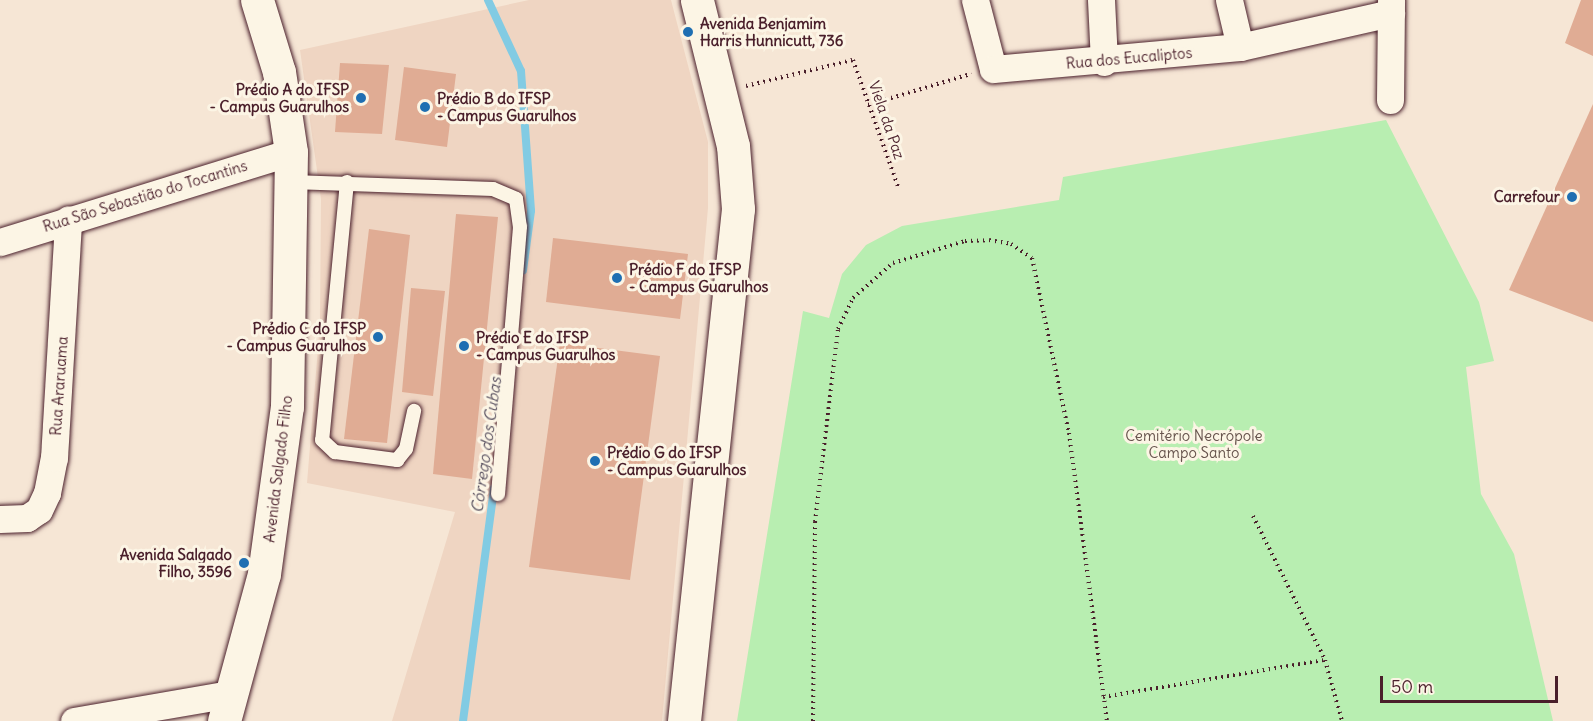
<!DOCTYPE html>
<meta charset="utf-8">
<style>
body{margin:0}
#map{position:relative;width:1593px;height:721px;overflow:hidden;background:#f6e6d5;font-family:Delius,sans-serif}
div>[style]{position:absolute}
.built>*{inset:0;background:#efd5c2}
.green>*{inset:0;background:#b8eeb1}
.stream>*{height:8px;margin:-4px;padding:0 4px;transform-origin:4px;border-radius:4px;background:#82cbe3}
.building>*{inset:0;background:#e0ac94}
.path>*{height:4px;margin-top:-2px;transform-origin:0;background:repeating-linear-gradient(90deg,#4a1f2b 0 1.5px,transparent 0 6px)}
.roads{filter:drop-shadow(0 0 2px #4a1f2b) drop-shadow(0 0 2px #4a1f2b)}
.service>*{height:14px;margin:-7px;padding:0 7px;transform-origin:7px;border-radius:7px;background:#fcf5e5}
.minor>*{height:27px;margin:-13.5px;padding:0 13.5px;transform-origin:13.5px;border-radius:13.5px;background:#fcf5e5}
.tertiary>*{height:33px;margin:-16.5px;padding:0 16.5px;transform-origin:16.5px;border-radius:16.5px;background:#fcf5e5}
.secondary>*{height:33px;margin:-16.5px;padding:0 16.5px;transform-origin:16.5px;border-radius:16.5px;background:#fcf5e5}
.dots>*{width:16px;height:16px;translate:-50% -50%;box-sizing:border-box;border:3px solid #fcf5e5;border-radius:50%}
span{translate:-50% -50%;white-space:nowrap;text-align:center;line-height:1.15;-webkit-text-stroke:6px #fcf5e5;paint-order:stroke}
.poi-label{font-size:15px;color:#4a1f2b;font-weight:700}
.left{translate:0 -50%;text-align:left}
.right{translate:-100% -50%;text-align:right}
.street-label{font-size:15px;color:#4a1f2b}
.park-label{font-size:15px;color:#66534c}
.water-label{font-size:16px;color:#5b5362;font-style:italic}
.scale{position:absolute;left:1380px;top:676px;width:178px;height:27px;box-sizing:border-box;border:3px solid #4a1f2b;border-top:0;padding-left:8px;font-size:18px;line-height:21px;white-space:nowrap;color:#4a1f2b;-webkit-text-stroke:4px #fcf5e5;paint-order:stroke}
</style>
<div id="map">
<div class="built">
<div style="clip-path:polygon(529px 0,671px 0,708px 142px,708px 208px,662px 721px,392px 721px,455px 512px,307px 483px,320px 323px,321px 199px,300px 50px)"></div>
</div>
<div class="green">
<div style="clip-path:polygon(1386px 120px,1479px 302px,1494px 361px,1466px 367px,1481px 494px,1514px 554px,1553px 721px,737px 721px,803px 311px,829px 318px,842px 274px,866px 245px,902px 226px,1059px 200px,1063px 177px)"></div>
</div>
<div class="stream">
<div style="left:488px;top:0;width:78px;rotate:65.1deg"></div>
<div style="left:521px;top:71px;width:140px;rotate:85.9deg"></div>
<div style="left:531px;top:211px;width:60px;rotate:97.7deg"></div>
<div style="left:463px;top:721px;width:235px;rotate:-82.4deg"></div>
</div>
<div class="building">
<div style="clip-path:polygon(1581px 0,1593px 0,1593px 56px,1565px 43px)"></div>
<div style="clip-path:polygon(340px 63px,389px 65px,382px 134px,335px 132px)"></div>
<div style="clip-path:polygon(404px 67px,456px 74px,447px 147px,395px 140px)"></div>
<div style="clip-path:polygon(1593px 104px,1593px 322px,1509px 290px)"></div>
<div style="clip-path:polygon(456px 214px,498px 217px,472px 479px,433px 474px)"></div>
<div style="clip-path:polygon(369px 229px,410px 235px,387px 443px,344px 439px)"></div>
<div style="clip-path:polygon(553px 238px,688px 254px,680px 319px,546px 302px)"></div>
<div style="clip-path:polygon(411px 288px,445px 291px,433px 396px,402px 392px)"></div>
<div style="clip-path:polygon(560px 343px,660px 356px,630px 580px,529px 567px)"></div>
</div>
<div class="path">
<div style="left:746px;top:86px;width:110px;rotate:-13.7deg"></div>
<div style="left:853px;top:60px;width:137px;rotate:70.4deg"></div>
<div style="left:868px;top:105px;width:108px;rotate:-16.8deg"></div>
<div style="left:1253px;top:516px;width:161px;rotate:63.4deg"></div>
<div style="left:1325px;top:660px;width:63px;rotate:74.4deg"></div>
<div style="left:1103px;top:697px;width:225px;rotate:-9.5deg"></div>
<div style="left:813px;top:721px;width:199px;rotate:-89.4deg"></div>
<div style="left:815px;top:522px;width:194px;rotate:-83.2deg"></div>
<div style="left:838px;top:329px;width:34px;rotate:-64deg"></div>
<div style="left:853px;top:298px;width:53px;rotate:-41.2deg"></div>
<div style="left:893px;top:263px;width:75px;rotate:-17deg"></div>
<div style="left:965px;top:241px;width:24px;rotate:-2deg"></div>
<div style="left:989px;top:240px;width:22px;rotate:10deg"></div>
<div style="left:1011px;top:244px;width:25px;rotate:34deg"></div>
<div style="left:1032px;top:258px;width:179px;rotate:78.1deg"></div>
<div style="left:1069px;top:433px;width:290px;rotate:82.5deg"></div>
</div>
<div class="roads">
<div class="service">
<div style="left:292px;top:182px;width:201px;rotate:2deg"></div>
<div style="left:493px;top:189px;width:25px;rotate:23deg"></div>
<div style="left:516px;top:199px;width:28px;rotate:82deg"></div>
<div style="left:520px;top:227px;width:268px;rotate:94.7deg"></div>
<div style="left:347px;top:182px;width:259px;rotate:95.5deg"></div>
<div style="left:322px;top:440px;width:18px;rotate:43deg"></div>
<div style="left:335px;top:452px;width:63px;rotate:7.4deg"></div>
<div style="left:397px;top:460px;width:14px;rotate:-51deg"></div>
<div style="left:406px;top:449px;width:39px;rotate:-78deg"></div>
</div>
<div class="minor">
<div style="left:975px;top:0;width:71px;rotate:75.4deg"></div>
<div style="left:993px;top:69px;width:248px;rotate:-5.1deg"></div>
<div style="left:1240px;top:47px;width:155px;rotate:-12.7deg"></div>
<div style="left:1101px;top:0;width:62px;rotate:87.2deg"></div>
<div style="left:1229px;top:0;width:48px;rotate:76.8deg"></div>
<div style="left:1390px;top:100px;width:100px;rotate:-89.4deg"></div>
<div style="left:0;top:242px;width:305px;rotate:-17.2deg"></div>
<div style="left:0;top:519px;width:27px;rotate:-2deg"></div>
<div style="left:27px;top:518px;width:14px;rotate:-34deg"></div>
<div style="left:39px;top:510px;width:19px;rotate:-65deg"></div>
<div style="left:47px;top:493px;width:36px;rotate:-79deg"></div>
<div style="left:54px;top:458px;width:239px;rotate:-86.6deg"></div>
<div style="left:74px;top:721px;width:159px;rotate:-9.8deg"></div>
</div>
<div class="tertiary">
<div style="left:224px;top:721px;width:152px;rotate:-74.8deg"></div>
<div style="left:264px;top:574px;width:169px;rotate:-82.2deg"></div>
<div style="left:287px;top:407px;width:255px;rotate:-89.1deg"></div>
<div style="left:291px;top:152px;width:81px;rotate:-98.5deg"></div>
<div style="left:279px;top:72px;width:75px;rotate:-107deg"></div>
</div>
<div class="secondary">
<div style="left:684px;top:721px;width:515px;rotate:-83.98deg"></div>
<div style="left:738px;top:209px;width:63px;rotate:-94.5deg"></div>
<div style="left:733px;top:146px;width:150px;rotate:-103.9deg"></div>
</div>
</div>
<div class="dots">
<div style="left:688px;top:32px;background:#1f6fb2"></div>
<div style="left:361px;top:98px;background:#1f6fb2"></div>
<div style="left:425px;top:107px;background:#1f6fb2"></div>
<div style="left:1572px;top:197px;background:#1f6fb2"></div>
<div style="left:617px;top:278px;background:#1f6fb2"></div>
<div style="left:378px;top:337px;background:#1f6fb2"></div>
<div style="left:464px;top:346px;background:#1f6fb2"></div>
<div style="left:595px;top:461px;background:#1f6fb2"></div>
<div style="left:244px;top:563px;background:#1f6fb2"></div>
</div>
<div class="poi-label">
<span class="left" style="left:700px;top:32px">Avenida Benjamim<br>Harris Hunnicutt, 736</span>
<span class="right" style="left:349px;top:98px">Prédio A do IFSP<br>- Campus Guarulhos</span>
<span class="left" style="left:437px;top:107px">Prédio B do IFSP<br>- Campus Guarulhos</span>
<span class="right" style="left:1560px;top:197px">Carrefour</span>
<span class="left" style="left:629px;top:278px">Prédio F do IFSP<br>- Campus Guarulhos</span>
<span class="right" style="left:366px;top:337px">Prédio C do IFSP<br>- Campus Guarulhos</span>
<span class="left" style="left:476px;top:346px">Prédio E do IFSP<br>- Campus Guarulhos</span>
<span class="left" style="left:607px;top:461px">Prédio G do IFSP<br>- Campus Guarulhos</span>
<span class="right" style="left:232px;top:563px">Avenida Salgado<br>Filho, 3596</span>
</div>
<div class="street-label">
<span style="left:1129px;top:58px;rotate:-5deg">Rua dos Eucaliptos</span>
<span style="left:887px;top:120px;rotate:71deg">Viela da Paz</span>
<span style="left:145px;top:196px;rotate:-17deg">Rua São Sebastião do Tocantins</span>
<span style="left:59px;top:386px;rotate:-86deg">Rua Araruama</span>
<span style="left:278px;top:469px;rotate:-83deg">Avenida Salgado Filho</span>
</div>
<div class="park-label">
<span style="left:1194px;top:444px">Cemitério Necrópole<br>Campo Santo</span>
</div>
<div class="water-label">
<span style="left:486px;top:445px;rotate:-82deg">Córrego dos Cubas</span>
</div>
<div class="scale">50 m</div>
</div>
